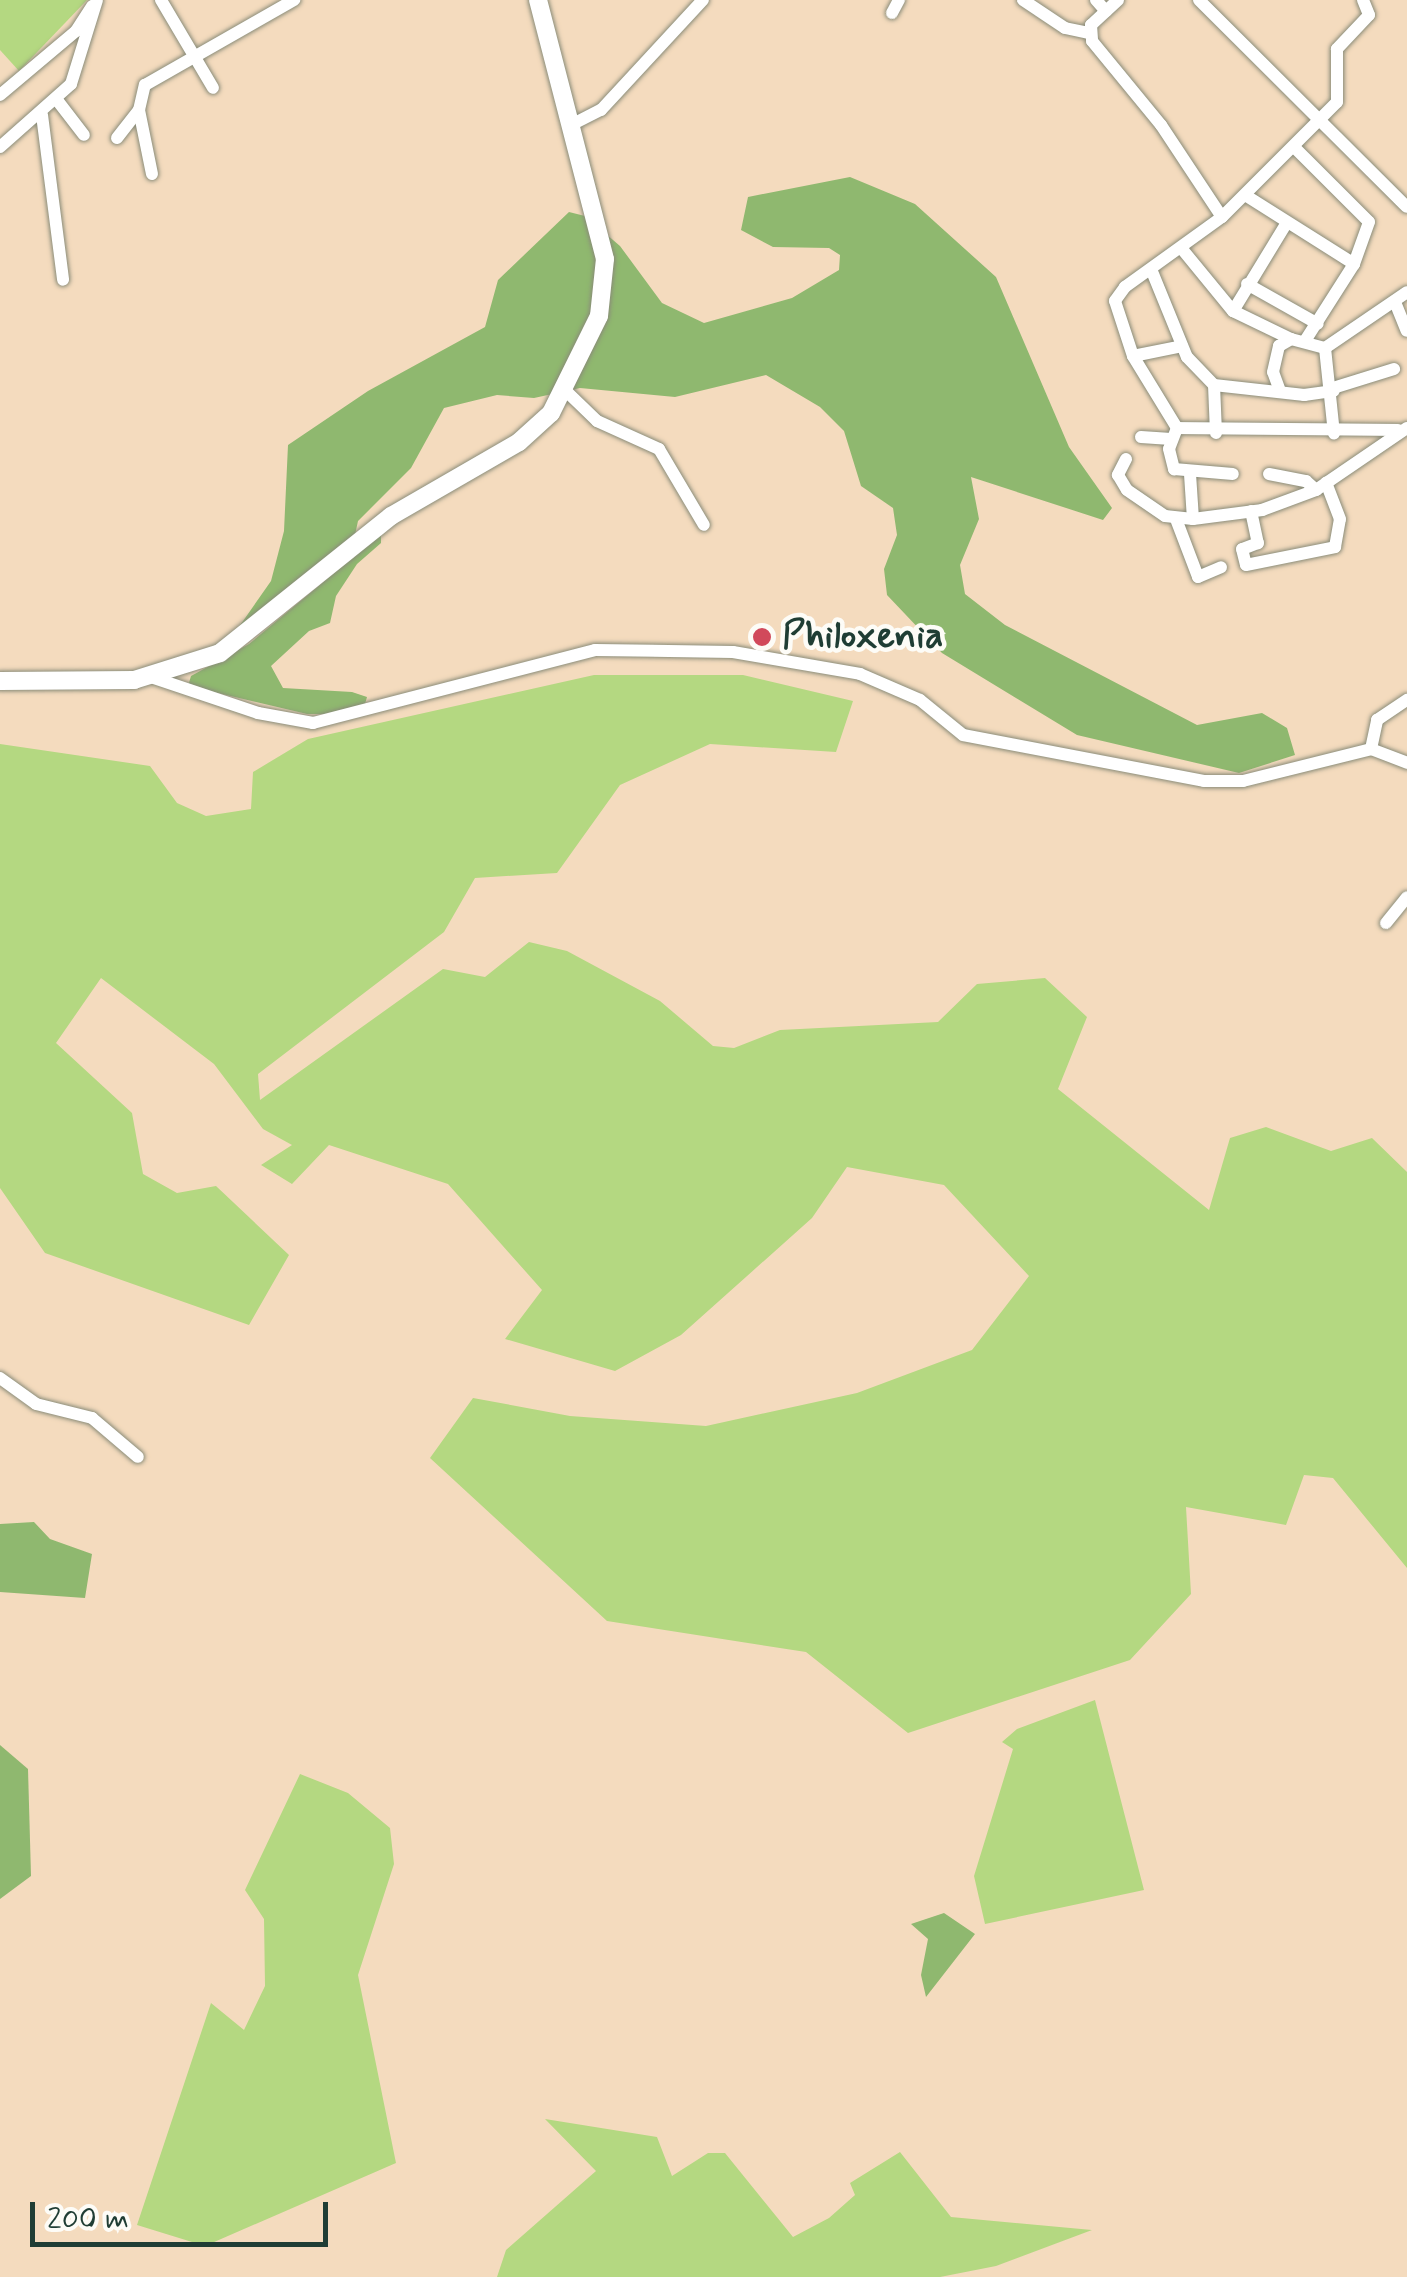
<!DOCTYPE html>
<style>
body{margin:0}
#map{position:relative;width:1407px;height:2277px;overflow:hidden;background:#f4dbbe;font-family:Mynerve,sans-serif}
div>[style]{position:absolute}
.green>*{inset:0;background:#b4d881}
.forest>*{inset:0;background:#8fb86f}
.roads{filter:drop-shadow(0 0 2px #8a8c79) drop-shadow(0 0 2px #8a8c79)}
.minor>*{height:12px;margin:-6px;padding:0 6px;transform-origin:6px;border-radius:6px;background:#fff}
.major>*{height:18px;margin:-9px;padding:0 9px;transform-origin:9px;border-radius:9px;background:#fff}
.dots>*{width:28px;height:28px;translate:-50% -50%;box-sizing:border-box;border:5px solid #fdfcf7;border-radius:50%}
span{translate:-50% -50%;white-space:nowrap;text-align:center;line-height:1.15;-webkit-text-stroke:9px #fdfcf7;paint-order:stroke}
.poi-label{font-size:38px;color:#1f3d34;font-weight:700}
.left{translate:0 -50%;text-align:left}
.scale{position:absolute;left:30px;top:2202px;width:298px;height:45px;box-sizing:border-box;border:5px solid #1f3d34;border-top:0;padding-left:12px;font-size:30px;line-height:35px;white-space:nowrap;color:#1f3d34;-webkit-text-stroke:8px #fdfcf7;paint-order:stroke}
</style>
<div id="map">
<div class="green">
<div style="clip-path:polygon(0 0,87px 0,19px 71px,0 50px)"></div>
<div style="clip-path:polygon(594px 675px,743px 675px,853px 701px,836px 752px,710px 744px,620px 785px,557px 873px,475px 878px,444px 932px,258px 1074px,260px 1100px,443px 969px,485px 977px,529px 942px,567px 951px,660px 1001px,713px 1046px,734px 1048px,780px 1030px,938px 1022px,977px 984px,1045px 978px,1087px 1017px,1058px 1089px,1209px 1210px,1230px 1138px,1266px 1127px,1331px 1151px,1372px 1138px,1407px 1172px,1407px 1568px,1333px 1478px,1304px 1475px,1286px 1525px,1186px 1507px,1191px 1594px,1130px 1660px,908px 1733px,806px 1652px,607px 1621px,430px 1458px,473px 1398px,570px 1416px,706px 1426px,857px 1393px,972px 1350px,1029px 1276px,944px 1185px,847px 1167px,812px 1218px,681px 1335px,615px 1371px,505px 1339px,542px 1290px,448px 1184px,329px 1145px,292px 1184px,261px 1165px,292px 1145px,263px 1129px,214px 1064px,101px 978px,56px 1043px,132px 1113px,143px 1174px,177px 1193px,216px 1186px,289px 1255px,249px 1325px,45px 1253px,0 1188px,0 744px,150px 766px,177px 803px,206px 816px,251px 809px,253px 772px,308px 739px)"></div>
<div style="clip-path:polygon(1095px 1700px,1144px 1890px,985px 1924px,974px 1876px,1013px 1749px,1002px 1742px,1017px 1729px)"></div>
<div style="clip-path:polygon(300px 1774px,348px 1793px,390px 1828px,394px 1864px,358px 1975px,396px 2163px,205px 2246px,137px 2225px,211px 2003px,244px 2030px,265px 1986px,264px 1919px,245px 1890px)"></div>
<div style="clip-path:polygon(545px 2119px,657px 2137px,672px 2176px,708px 2153px,725px 2153px,793px 2237px,829px 2218px,855px 2195px,850px 2183px,900px 2152px,951px 2217px,1092px 2230px,996px 2266px,940px 2277px,497px 2277px,506px 2250px,596px 2171px)"></div>
</div>
<div class="forest">
<div style="clip-path:polygon(850px 177px,915px 204px,996px 277px,1069px 447px,1112px 508px,1103px 520px,971px 477px,979px 519px,960px 565px,965px 594px,1005px 625px,1197px 725px,1262px 713px,1287px 728px,1295px 755px,1239px 773px,1077px 735px,942px 653px,887px 595px,884px 569px,897px 535px,893px 508px,861px 486px,844px 431px,820px 407px,766px 375px,675px 397px,580px 388px,534px 398px,497px 395px,444px 408px,411px 468px,358px 521px,355px 535px,234px 634px,271px 581px,284px 531px,288px 445px,368px 391px,485px 327px,498px 280px,569px 212px,585px 216px,620px 246px,662px 303px,704px 323px,792px 298px,839px 270px,840px 255px,829px 248px,773px 247px,741px 230px,748px 197px)"></div>
<div style="clip-path:polygon(381px 534px,381px 543px,357px 564px,336px 596px,330px 623px,309px 631px,271px 666px,283px 688px,352px 692px,367px 697px,365px 704px,345px 714px,307px 714px,188px 686px,191px 676px,249px 644px)"></div>
<div style="clip-path:polygon(34px 1522px,50px 1539px,92px 1554px,85px 1598px,0 1592px,0 1524px)"></div>
<div style="clip-path:polygon(0 1745px,28px 1769px,31px 1876px,0 1899px)"></div>
<div style="clip-path:polygon(944px 1913px,975px 1934px,926px 1997px,921px 1975px,928px 1939px,911px 1924px)"></div>
</div>
<div class="roads">
<div class="minor">
<div style="left:161px;top:0;width:102px;rotate:59.4deg"></div>
<div style="left:1023px;top:0;width:50px;rotate:33.7deg"></div>
<div style="left:1065px;top:28px;width:25px;rotate:12deg"></div>
<div style="left:1096px;top:0;width:15px;rotate:48deg"></div>
<div style="left:1118px;top:0;width:37px;rotate:137deg"></div>
<div style="left:1091px;top:25px;width:16px;rotate:86deg"></div>
<div style="left:1092px;top:41px;width:109px;rotate:50.6deg"></div>
<div style="left:1161px;top:125px;width:110px;rotate:56.5deg"></div>
<div style="left:1199px;top:0;width:293px;rotate:44.9deg"></div>
<div style="left:1363px;top:0;width:16px;rotate:68deg"></div>
<div style="left:1369px;top:15px;width:47px;rotate:133.3deg"></div>
<div style="left:1337px;top:49px;width:53px;rotate:90deg"></div>
<div style="left:1337px;top:102px;width:163px;rotate:135deg"></div>
<div style="left:1222px;top:217px;width:120px;rotate:144.2deg"></div>
<div style="left:1125px;top:287px;width:17px;rotate:126deg"></div>
<div style="left:1115px;top:301px;width:58px;rotate:71.9deg"></div>
<div style="left:1133px;top:356px;width:84px;rotate:58.6deg"></div>
<div style="left:1177px;top:428px;width:221px;rotate:0.5deg"></div>
<div style="left:892px;top:13px;width:15px;rotate:-62deg"></div>
<div style="left:0;top:95px;width:99px;rotate:-40.1deg"></div>
<div style="left:76px;top:31px;width:30px;rotate:-57deg"></div>
<div style="left:57px;top:100px;width:44px;rotate:52.4deg"></div>
<div style="left:42px;top:115px;width:166px;rotate:82.7deg"></div>
<div style="left:569px;top:126px;width:36px;rotate:-27deg"></div>
<div style="left:601px;top:110px;width:150px;rotate:-47.2deg"></div>
<div style="left:117px;top:138px;width:36px;rotate:-52deg"></div>
<div style="left:0;top:147px;width:95px;rotate:-41.6deg"></div>
<div style="left:71px;top:84px;width:88px;rotate:-72.8deg"></div>
<div style="left:1296px;top:149px;width:103px;rotate:45deg"></div>
<div style="left:1369px;top:222px;width:45px;rotate:109.7deg"></div>
<div style="left:1354px;top:264px;width:91px;rotate:122.5deg"></div>
<div style="left:152px;top:174px;width:65px;rotate:-101.5deg"></div>
<div style="left:139px;top:110px;width:26px;rotate:-77deg"></div>
<div style="left:145px;top:85px;width:172px;rotate:-29.7deg"></div>
<div style="left:1245px;top:195px;width:129px;rotate:32.3deg"></div>
<div style="left:1286px;top:224px;width:102px;rotate:121.3deg"></div>
<div style="left:1233px;top:311px;width:64px;rotate:25.8deg"></div>
<div style="left:1182px;top:249px;width:80px;rotate:50.6deg"></div>
<div style="left:1151px;top:269px;width:95px;rotate:67.8deg"></div>
<div style="left:1187px;top:357px;width:39px;rotate:46deg"></div>
<div style="left:1214px;top:385px;width:91px;rotate:6.3deg"></div>
<div style="left:1304px;top:395px;width:30px;rotate:-8deg"></div>
<div style="left:1247px;top:284px;width:81px;rotate:29.4deg"></div>
<div style="left:1395px;top:302px;width:31px;rotate:68deg"></div>
<div style="left:1325px;top:348px;width:99px;rotate:-34.3deg"></div>
<div style="left:1133px;top:356px;width:50px;rotate:-11.5deg"></div>
<div style="left:1214px;top:385px;width:48px;rotate:87.6deg"></div>
<div style="left:1333px;top:388px;width:64px;rotate:-17.3deg"></div>
<div style="left:565px;top:390px;width:45px;rotate:44.1deg"></div>
<div style="left:597px;top:421px;width:68px;rotate:24.3deg"></div>
<div style="left:659px;top:449px;width:88px;rotate:59.4deg"></div>
<div style="left:1280px;top:391px;width:20px;rotate:-110deg"></div>
<div style="left:1273px;top:372px;width:27px;rotate:-77deg"></div>
<div style="left:1279px;top:346px;width:14px;rotate:-30deg"></div>
<div style="left:1291px;top:339px;width:35px;rotate:15deg"></div>
<div style="left:1325px;top:348px;width:86px;rotate:84deg"></div>
<div style="left:1177px;top:428px;width:22px;rotate:111deg"></div>
<div style="left:1169px;top:449px;width:21px;rotate:76deg"></div>
<div style="left:1174px;top:469px;width:59px;rotate:4.8deg"></div>
<div style="left:1141px;top:437px;width:30px;rotate:4deg"></div>
<div style="left:1126px;top:459px;width:18px;rotate:117deg"></div>
<div style="left:1118px;top:475px;width:17px;rotate:59deg"></div>
<div style="left:1127px;top:490px;width:46px;rotate:34.4deg"></div>
<div style="left:1165px;top:516px;width:28px;rotate:6deg"></div>
<div style="left:1193px;top:519px;width:70px;rotate:-7.4deg"></div>
<div style="left:1262px;top:510px;width:58px;rotate:-20.3deg"></div>
<div style="left:1316px;top:490px;width:110px;rotate:-34.3deg"></div>
<div style="left:1190px;top:474px;width:45px;rotate:86.2deg"></div>
<div style="left:1269px;top:474px;width:38px;rotate:11deg"></div>
<div style="left:1306px;top:481px;width:13px;rotate:42deg"></div>
<div style="left:1251px;top:511px;width:33px;rotate:78deg"></div>
<div style="left:1258px;top:543px;width:17px;rotate:159deg"></div>
<div style="left:1242px;top:549px;width:16px;rotate:76deg"></div>
<div style="left:1246px;top:565px;width:91px;rotate:-11.4deg"></div>
<div style="left:1335px;top:547px;width:28px;rotate:-80deg"></div>
<div style="left:1340px;top:519px;width:39px;rotate:-111deg"></div>
<div style="left:1176px;top:519px;width:62px;rotate:69.2deg"></div>
<div style="left:1198px;top:577px;width:25px;rotate:-23deg"></div>
<div style="left:151px;top:677px;width:113px;rotate:18.6deg"></div>
<div style="left:258px;top:713px;width:56px;rotate:10.3deg"></div>
<div style="left:313px;top:723px;width:291px;rotate:-14.5deg"></div>
<div style="left:595px;top:650px;width:138px;rotate:0.8deg"></div>
<div style="left:733px;top:652px;width:129px;rotate:9.8deg"></div>
<div style="left:860px;top:674px;width:65px;rotate:23.4deg"></div>
<div style="left:920px;top:700px;width:55px;rotate:39.1deg"></div>
<div style="left:963px;top:735px;width:245px;rotate:10.8deg"></div>
<div style="left:1204px;top:781px;width:39px"></div>
<div style="left:1243px;top:781px;width:132px;rotate:-14deg"></div>
<div style="left:1371px;top:749px;width:39px;rotate:21deg"></div>
<div style="left:1371px;top:749px;width:30px;rotate:-78deg"></div>
<div style="left:1377px;top:720px;width:36px;rotate:-34deg"></div>
<div style="left:1386px;top:923px;width:33px;rotate:-51deg"></div>
<div style="left:0;top:1378px;width:44px;rotate:35.8deg"></div>
<div style="left:36px;top:1404px;width:58px;rotate:14deg"></div>
<div style="left:92px;top:1418px;width:60px;rotate:40.3deg"></div>
</div>
<div class="major">
<div style="left:0;top:681px;width:134px;rotate:-0.4deg"></div>
<div style="left:134px;top:680px;width:90px;rotate:-17.4deg"></div>
<div style="left:220px;top:653px;width:219px;rotate:-38.7deg"></div>
<div style="left:391px;top:516px;width:148px;rotate:-30deg"></div>
<div style="left:519px;top:442px;width:43px;rotate:-42.2deg"></div>
<div style="left:551px;top:413px;width:108px;rotate:-63.7deg"></div>
<div style="left:599px;top:316px;width:57px;rotate:-84deg"></div>
<div style="left:605px;top:259px;width:268px;rotate:-104.5deg"></div>
</div>
</div>
<div class="dots">
<div style="left:762px;top:637px;background:#d1495b"></div>
</div>
<div class="poi-label">
<span class="left" style="left:782px;top:637px">Philoxenia</span>
</div>
<div class="scale">200 m</div>
</div>
